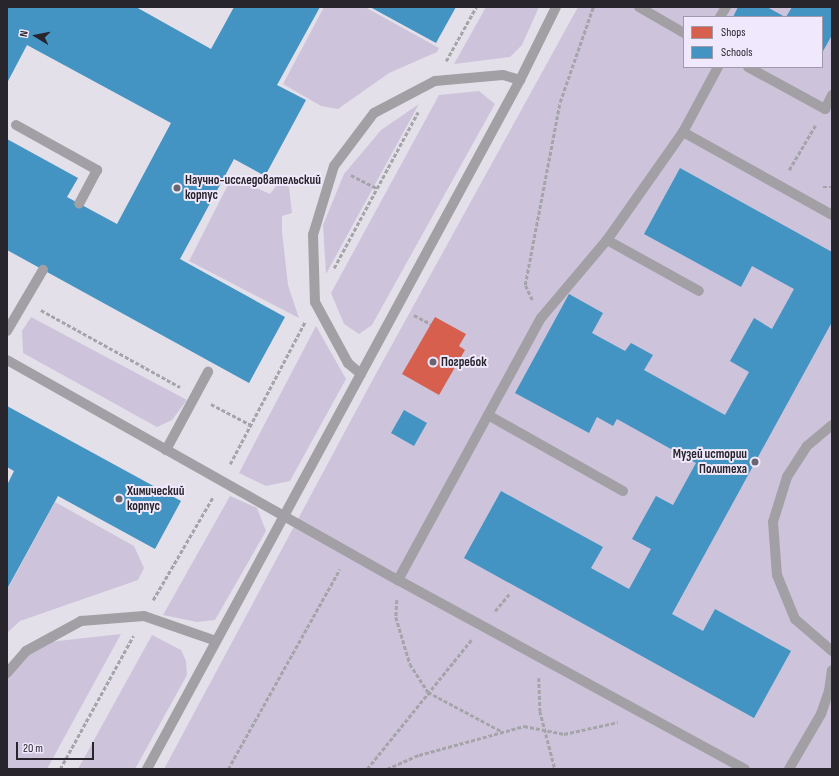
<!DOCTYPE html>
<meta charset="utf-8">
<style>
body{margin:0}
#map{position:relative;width:839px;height:776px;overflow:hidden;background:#e4e0ea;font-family:"Sofia Sans Condensed",sans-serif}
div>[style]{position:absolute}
.green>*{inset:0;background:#cdc4db}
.shops>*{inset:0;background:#d6604d}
.schools>*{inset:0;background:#4393c3}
.path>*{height:2.5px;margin-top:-1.25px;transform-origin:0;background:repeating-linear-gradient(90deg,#a5a4a9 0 4px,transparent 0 6px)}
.lane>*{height:10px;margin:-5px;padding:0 5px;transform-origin:5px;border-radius:5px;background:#a3a0a5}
.dots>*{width:11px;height:11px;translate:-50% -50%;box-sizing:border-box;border:2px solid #f0e9fd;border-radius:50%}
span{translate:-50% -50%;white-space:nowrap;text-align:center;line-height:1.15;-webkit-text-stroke:4px #f0e9fd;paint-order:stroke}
.poi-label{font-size:13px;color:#28252d;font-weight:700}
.left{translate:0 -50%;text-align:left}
.right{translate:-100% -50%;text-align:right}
.frame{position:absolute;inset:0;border:8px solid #28252d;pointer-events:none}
.legend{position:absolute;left:683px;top:16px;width:140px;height:52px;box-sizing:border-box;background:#f0e9fd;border:1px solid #a09baa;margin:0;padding:5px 7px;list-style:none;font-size:12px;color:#28252d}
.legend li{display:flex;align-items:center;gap:8px;height:20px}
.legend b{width:20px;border:1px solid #a09baa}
.north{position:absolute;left:16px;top:16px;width:40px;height:40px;-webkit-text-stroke:3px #f0e9fd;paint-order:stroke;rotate:280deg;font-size:11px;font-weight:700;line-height:16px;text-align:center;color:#28252d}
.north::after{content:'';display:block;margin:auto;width:14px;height:18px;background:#28252d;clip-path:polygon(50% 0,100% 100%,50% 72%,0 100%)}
.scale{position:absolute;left:16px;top:742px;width:78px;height:18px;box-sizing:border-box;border:2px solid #28252d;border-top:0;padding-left:5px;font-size:12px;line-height:14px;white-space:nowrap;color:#28252d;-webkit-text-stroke:3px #f0e9fd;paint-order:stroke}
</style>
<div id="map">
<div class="green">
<div style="clip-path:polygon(324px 7px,365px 7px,439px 48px,437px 52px,389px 73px,338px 109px,321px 106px,283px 84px)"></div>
<div style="clip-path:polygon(486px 7px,539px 7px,522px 45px,510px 57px,454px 64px)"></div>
<div style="clip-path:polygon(evenodd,578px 7px,832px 7px,832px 769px,164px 769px,372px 381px,578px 7px,684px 17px,822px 17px,822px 67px,684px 67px,684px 17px)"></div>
<div style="clip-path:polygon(479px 91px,495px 104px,372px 325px,359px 334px,344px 324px,331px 293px,439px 95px)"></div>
<div style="clip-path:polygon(419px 104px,326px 274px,323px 225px,344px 174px,381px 130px)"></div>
<div style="clip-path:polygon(232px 177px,270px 194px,279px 182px,289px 187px,292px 213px,282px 216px,282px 231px,288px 285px,299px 318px,189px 261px)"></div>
<div style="clip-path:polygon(31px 317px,187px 400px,172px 420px,157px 427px,23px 353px,22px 331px)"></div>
<div style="clip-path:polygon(316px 326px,346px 379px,290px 481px,266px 486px,239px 473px)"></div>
<div style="clip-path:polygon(230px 496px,257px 508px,266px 531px,215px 620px,197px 622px,163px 615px)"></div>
<div style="clip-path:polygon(55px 502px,134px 546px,144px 568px,138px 580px,20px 621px,7px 633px,7px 590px)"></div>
<div style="clip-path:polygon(121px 634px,47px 769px,7px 769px,7px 670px,40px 643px)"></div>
<div style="clip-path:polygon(152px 635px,181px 650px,186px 661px,187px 675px,135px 769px,78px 769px)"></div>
</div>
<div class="shops">
<div style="clip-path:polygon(435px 317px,466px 334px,459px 346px,465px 350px,439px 395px,402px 374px)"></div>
</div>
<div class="schools">
<div style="clip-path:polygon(7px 7px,136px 7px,211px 49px,234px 7px,320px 7px,277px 85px,306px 100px,265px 176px,234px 159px,180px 259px,285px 317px,249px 383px,7px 250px,7px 139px,78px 178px,67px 197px,117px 224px,171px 123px,27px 45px,7px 83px)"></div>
<div style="clip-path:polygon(370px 7px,456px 7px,436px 43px)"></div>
<div style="clip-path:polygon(738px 7px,767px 7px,785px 17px,733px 17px)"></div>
<div style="clip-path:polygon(792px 7px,832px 7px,832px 35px,822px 53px,822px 17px,786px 17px)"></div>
<div style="clip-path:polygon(680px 168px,832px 252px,832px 322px,672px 614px,703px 631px,715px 609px,791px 651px,754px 718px,464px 558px,501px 491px,603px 547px,591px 568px,629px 589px,651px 549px,632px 539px,656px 496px,673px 505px,696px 463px,617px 419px,613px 426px,597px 417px,589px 433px,515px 393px,569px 294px,603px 313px,592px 333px,625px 351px,631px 343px,653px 355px,644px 370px,725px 415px,749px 372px,730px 361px,754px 318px,772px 329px,794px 289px,752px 266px,741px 287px,644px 234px)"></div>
<div style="clip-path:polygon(7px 406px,181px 501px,155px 549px,58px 496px,7px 589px,7px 485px,14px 471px,7px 467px)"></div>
<div style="clip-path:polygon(404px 410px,427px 423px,414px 446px,391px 433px)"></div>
</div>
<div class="path">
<div style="left:446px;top:61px;width:62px;rotate:-60.9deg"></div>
<div style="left:789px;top:170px;width:53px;rotate:-59.6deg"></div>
<div style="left:351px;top:175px;width:29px;rotate:27deg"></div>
<div style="left:823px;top:187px;width:9px"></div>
<div style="left:334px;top:268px;width:177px;rotate:-61.7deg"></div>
<div style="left:532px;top:300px;width:17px;rotate:-115deg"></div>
<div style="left:525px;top:285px;width:186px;rotate:-79.2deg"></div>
<div style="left:560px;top:102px;width:101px;rotate:-70.8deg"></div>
<div style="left:41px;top:310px;width:159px;rotate:29deg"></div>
<div style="left:414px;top:315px;width:19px;rotate:28deg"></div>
<div style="left:211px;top:404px;width:45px;rotate:27.7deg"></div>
<div style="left:230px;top:464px;width:161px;rotate:-62.2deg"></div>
<div style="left:153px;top:600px;width:119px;rotate:-59.8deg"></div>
<div style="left:397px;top:600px;width:17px;rotate:93deg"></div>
<div style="left:396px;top:617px;width:49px;rotate:73.4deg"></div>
<div style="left:410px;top:664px;width:33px;rotate:57deg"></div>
<div style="left:428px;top:692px;width:85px;rotate:28.1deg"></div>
<div style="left:495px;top:611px;width:23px;rotate:-50deg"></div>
<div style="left:539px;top:678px;width:33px;rotate:88deg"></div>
<div style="left:540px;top:711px;width:60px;rotate:75.5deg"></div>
<div style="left:60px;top:769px;width:152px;rotate:-61.2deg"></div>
<div style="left:228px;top:769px;width:229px;rotate:-60.8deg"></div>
<div style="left:367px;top:769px;width:166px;rotate:-51.1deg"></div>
<div style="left:387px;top:769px;width:35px;rotate:-24deg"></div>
<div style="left:419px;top:755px;width:109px;rotate:-15.4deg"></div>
<div style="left:524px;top:726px;width:41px;rotate:11.3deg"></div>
<div style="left:564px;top:734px;width:55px;rotate:-12.5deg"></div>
</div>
<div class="lane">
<div style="left:639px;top:7px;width:52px;rotate:30deg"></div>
<div style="left:720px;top:17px;width:12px;rotate:-59deg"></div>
<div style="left:748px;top:67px;width:88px;rotate:28.6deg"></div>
<div style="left:825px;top:109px;width:16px;rotate:-63deg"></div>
<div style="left:16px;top:125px;width:93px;rotate:29.1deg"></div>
<div style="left:97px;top:170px;width:38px;rotate:118deg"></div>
<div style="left:683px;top:132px;width:171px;rotate:29.1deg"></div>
<div style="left:607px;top:240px;width:105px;rotate:29deg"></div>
<div style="left:7px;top:331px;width:71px;rotate:-59.5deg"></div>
<div style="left:7px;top:360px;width:449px;rotate:29.4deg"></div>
<div style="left:398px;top:580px;width:395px;rotate:28.6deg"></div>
<div style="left:361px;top:374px;width:17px;rotate:-140deg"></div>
<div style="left:348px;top:363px;width:69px;rotate:-118.4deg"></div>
<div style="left:315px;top:302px;width:67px;rotate:-91.7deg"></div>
<div style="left:313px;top:235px;width:72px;rotate:-73.1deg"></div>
<div style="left:334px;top:166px;width:66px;rotate:-53deg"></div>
<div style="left:374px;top:113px;width:69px;rotate:-27.7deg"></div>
<div style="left:435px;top:81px;width:68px;rotate:-5deg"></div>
<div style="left:503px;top:75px;width:18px;rotate:16deg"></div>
<div style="left:488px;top:415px;width:155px;rotate:29.4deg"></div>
<div style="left:832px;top:425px;width:33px;rotate:140deg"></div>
<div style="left:807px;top:446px;width:37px;rotate:123deg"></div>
<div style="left:787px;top:477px;width:47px;rotate:107.3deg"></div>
<div style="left:773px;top:522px;width:53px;rotate:85.7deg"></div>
<div style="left:777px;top:575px;width:48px;rotate:67.8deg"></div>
<div style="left:795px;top:619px;width:49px;rotate:40.9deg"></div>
<div style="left:166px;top:450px;width:89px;rotate:-61.7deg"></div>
<div style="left:398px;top:580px;width:298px;rotate:-61.4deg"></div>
<div style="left:541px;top:318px;width:102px;rotate:-49.8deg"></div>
<div style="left:607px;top:240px;width:132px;rotate:-54.9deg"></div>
<div style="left:683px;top:132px;width:74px;rotate:-61.7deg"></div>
<div style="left:7px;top:673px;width:29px;rotate:-49deg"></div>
<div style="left:26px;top:651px;width:63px;rotate:-28.6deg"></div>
<div style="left:81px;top:621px;width:63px;rotate:-4.5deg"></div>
<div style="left:144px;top:616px;width:76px;rotate:19.1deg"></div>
<div style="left:147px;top:769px;width:783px;rotate:-61.57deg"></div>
<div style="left:520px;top:80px;width:81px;rotate:-63.7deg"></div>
<div style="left:789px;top:769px;width:64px;rotate:-59.8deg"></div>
<div style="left:821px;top:714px;width:24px;rotate:-71deg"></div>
<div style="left:829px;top:691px;width:21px;rotate:-82deg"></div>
</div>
<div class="dots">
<div style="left:177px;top:188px;background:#6a666f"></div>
<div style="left:433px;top:362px;background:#6a666f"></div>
<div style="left:755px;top:462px;background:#6a666f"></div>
<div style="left:119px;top:499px;background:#6a666f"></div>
</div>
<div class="poi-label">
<span class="left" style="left:185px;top:188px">Научно-исследовательский<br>корпус</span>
<span class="left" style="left:441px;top:362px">Погребок</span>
<span class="right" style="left:747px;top:462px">Музей истории<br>Политеха</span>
<span class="left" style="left:127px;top:499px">Химический<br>корпус</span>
</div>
<div class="frame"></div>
<ul class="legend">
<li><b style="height:11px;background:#d6604d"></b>Shops</li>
<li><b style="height:11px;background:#4393c3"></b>Schools</li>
</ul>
<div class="north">N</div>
<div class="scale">20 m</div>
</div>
